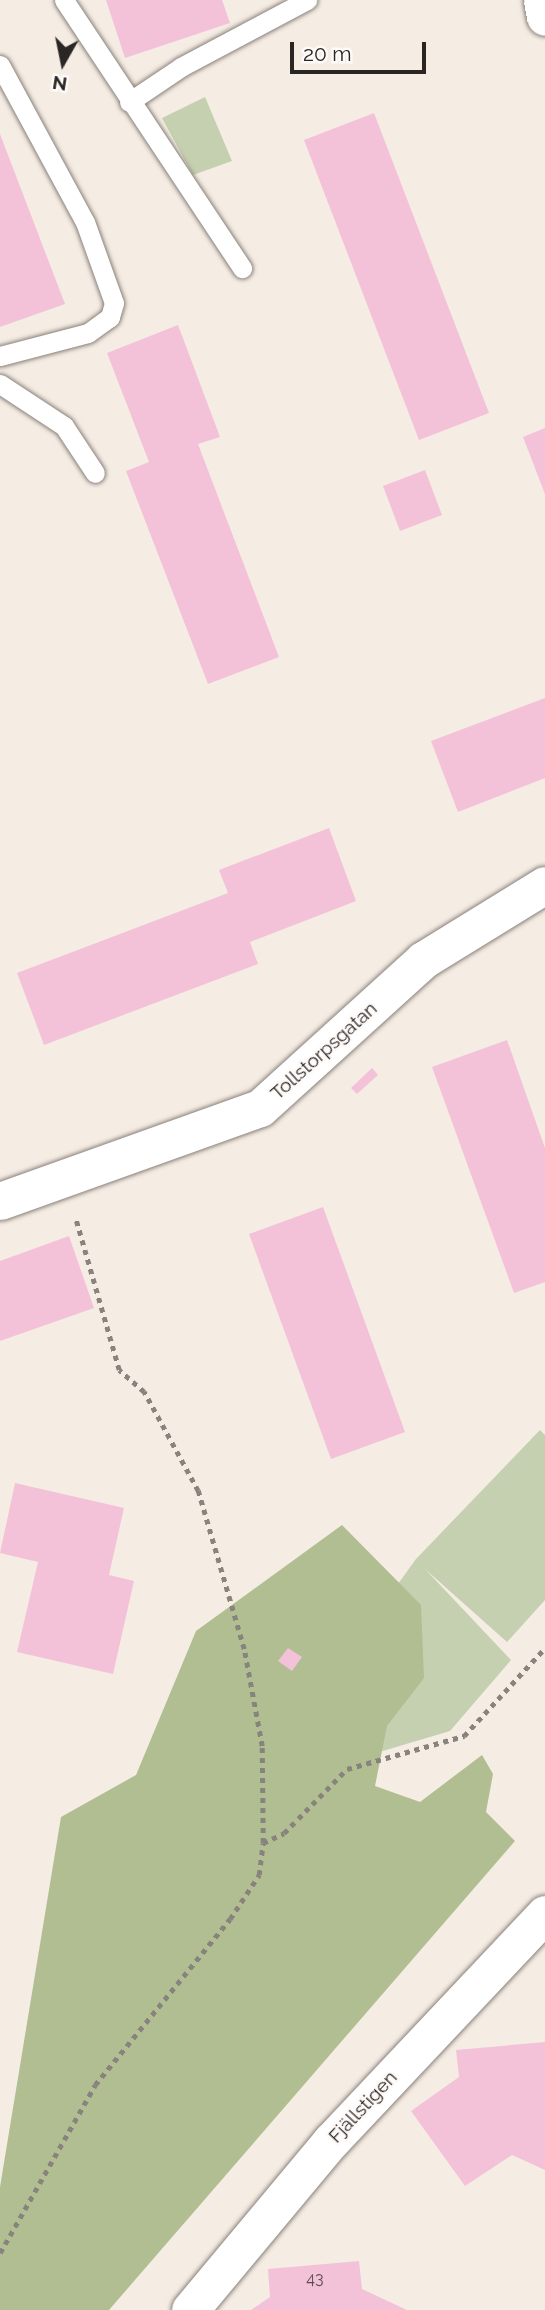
<!DOCTYPE html>
<meta charset="utf-8">
<style>
body{margin:0}
#map{position:relative;width:545px;height:2310px;overflow:hidden;background:#f5ece4;font-family:Raleway,sans-serif}
div>[style]{position:absolute}
.green>*{inset:0;background:#c5d0b0}
.forest>*{inset:0;background:#b0be92}
.building>*{inset:0;background:#f4c2d8}
.path>*{height:4.5px;margin-top:-2.25px;transform-origin:0;background:repeating-linear-gradient(90deg,#89837e 0 5px,transparent 0 10px)}
.roads{filter:drop-shadow(0 0 2px #89817a) drop-shadow(0 0 2px #89817a)}
.lane>*{height:19px;margin:-9.5px;padding:0 9.5px;transform-origin:9.5px;border-radius:9.5px;background:#fff}
.street>*{height:37px;margin:-18.5px;padding:0 18.5px;transform-origin:18.5px;border-radius:18.5px;background:#fff}
span{translate:-50% -50%;white-space:nowrap;text-align:center;line-height:1.15;-webkit-text-stroke:5px #fefaf7;paint-order:stroke}
.number-label{font-size:16px;color:#5c4d50}
.number-label span{-webkit-text-stroke-width:0}
.street-label{font-size:19px;color:#2a2623}
.north{position:absolute;left:28px;top:28px;width:70px;height:70px;-webkit-text-stroke:5px #fefaf7;paint-order:stroke;rotate:189deg;font-size:19px;font-weight:700;line-height:28px;text-align:center;color:#2a2623}
.north::after{content:'';display:block;margin:auto;width:24px;height:32px;background:#2a2623;clip-path:polygon(50% 0,100% 100%,50% 72%,0 100%)}
.scale{position:absolute;left:290px;top:42px;width:136px;height:32px;box-sizing:border-box;border:4px solid #2a2623;border-top:0;padding-left:9px;font-size:21px;line-height:24px;white-space:nowrap;color:#2a2623;-webkit-text-stroke:5px #fefaf7;paint-order:stroke}
</style>
<div id="map">
<div class="green">
<div style="clip-path:polygon(205px 97px,232px 161px,193px 175px,162px 118px)"></div>
<div style="clip-path:polygon(540px 1430px,545px 1435px,545px 1600px,507px 1642px,425px 1569px,511px 1660px,450px 1731px,329px 1767px,345px 1657px,416px 1559px)"></div>
</div>
<div class="forest">
<div style="clip-path:polygon(342px 1525px,421px 1605px,424px 1678px,387px 1726px,375px 1786px,420px 1802px,482px 1755px,493px 1774px,486px 1812px,515px 1841px,109px 2310px,0 2310px,0 2187px,61px 1817px,136px 1775px,196px 1631px)"></div>
</div>
<div class="building">
<div style="clip-path:polygon(106px 0,222px 0,230px 23px,125px 58px)"></div>
<div style="clip-path:polygon(374px 113px,489px 413px,419px 440px,304px 140px)"></div>
<div style="clip-path:polygon(0 134px,65px 304px,0 327px)"></div>
<div style="clip-path:polygon(178px 325px,220px 437px,198px 444px,279px 657px,208px 684px,126px 471px,149px 462px,107px 353px)"></div>
<div style="clip-path:polygon(545px 428px,545px 494px,523px 437px)"></div>
<div style="clip-path:polygon(425px 470px,442px 515px,400px 531px,383px 486px)"></div>
<div style="clip-path:polygon(545px 698px,545px 778px,458px 812px,431px 741px)"></div>
<div style="clip-path:polygon(329px 828px,356px 901px,250px 942px,258px 964px,44px 1045px,17px 973px,228px 893px,219px 870px)"></div>
<div style="clip-path:polygon(507px 1040px,545px 1148px,545px 1282px,514px 1293px,432px 1067px)"></div>
<div style="clip-path:polygon(372px 1068px,378px 1075px,357px 1094px,351px 1088px)"></div>
<div style="clip-path:polygon(323px 1207px,405px 1432px,331px 1459px,249px 1234px)"></div>
<div style="clip-path:polygon(69px 1236px,94px 1308px,0 1341px,0 1261px)"></div>
<div style="clip-path:polygon(15px 1483px,124px 1508px,109px 1575px,134px 1581px,113px 1674px,17px 1652px,38px 1562px,0 1553px)"></div>
<div style="clip-path:polygon(288px 1648px,302px 1657px,292px 1671px,278px 1661px)"></div>
<div style="clip-path:polygon(545px 2042px,545px 2170px,512px 2155px,465px 2186px,411px 2111px,459px 2077px,456px 2050px)"></div>
<div style="clip-path:polygon(359px 2261px,362px 2289px,407px 2310px,251px 2310px,270px 2297px,268px 2269px)"></div>
</div>
<div class="path">
<div style="left:263px;top:1843px;width:23px;rotate:-25deg"></div>
<div style="left:284px;top:1833px;width:90px;rotate:-45.5deg"></div>
<div style="left:347px;top:1769px;width:122px;rotate:-15.8deg"></div>
<div style="left:464px;top:1736px;width:120px;rotate:-47.4deg"></div>
<div style="left:0;top:2253px;width:193px;rotate:-60.5deg"></div>
<div style="left:95px;top:2085px;width:214px;rotate:-50.9deg"></div>
<div style="left:230px;top:1919px;width:53px;rotate:-56.6deg"></div>
<div style="left:259px;top:1875px;width:32px;rotate:-83deg"></div>
<div style="left:263px;top:1843px;width:97px;rotate:-90.6deg"></div>
<div style="left:262px;top:1746px;width:99px;rotate:-100.5deg"></div>
<div style="left:244px;top:1649px;width:165px;rotate:-106.2deg"></div>
<div style="left:198px;top:1491px;width:113px;rotate:-118.6deg"></div>
<div style="left:144px;top:1392px;width:33px;rotate:-139deg"></div>
<div style="left:119px;top:1370px;width:159px;rotate:-106deg"></div>
</div>
<div class="roads">
<div class="lane">
<div style="left:64px;top:0;width:322px;rotate:56.4deg"></div>
<div style="left:0;top:65px;width:179px;rotate:61.6deg"></div>
<div style="left:85px;top:222px;width:86px;rotate:70.3deg"></div>
<div style="left:114px;top:303px;width:15px;rotate:106deg"></div>
<div style="left:110px;top:317px;width:27px;rotate:144deg"></div>
<div style="left:88px;top:333px;width:91px;rotate:165.4deg"></div>
<div style="left:129px;top:102px;width:63px;rotate:-33.9deg"></div>
<div style="left:181px;top:67px;width:143px;rotate:-28deg"></div>
<div style="left:0;top:384px;width:77px;rotate:33.3deg"></div>
<div style="left:64px;top:426px;width:56px;rotate:56.6deg"></div>
</div>
<div class="street">
<div style="left:542px;top:0;width:17px;rotate:80deg"></div>
<div style="left:0;top:1201px;width:276px;rotate:-19.7deg"></div>
<div style="left:260px;top:1108px;width:220px;rotate:-42.2deg"></div>
<div style="left:423px;top:960px;width:143px;rotate:-31.6deg"></div>
<div style="left:190px;top:2310px;width:220px;rotate:-50.2deg"></div>
<div style="left:331px;top:2141px;width:312px;rotate:-46.7deg"></div>
</div>
</div>
<div class="number-label">
<span style="left:315px;top:2279px">43</span>
</div>
<div class="street-label">
<span style="left:324px;top:1051px;rotate:-42deg">Tollstorpsgatan</span>
<span style="left:363px;top:2107px;rotate:-47deg">Fjällstigen</span>
</div>
<div class="north">N</div>
<div class="scale">20 m</div>
</div>
